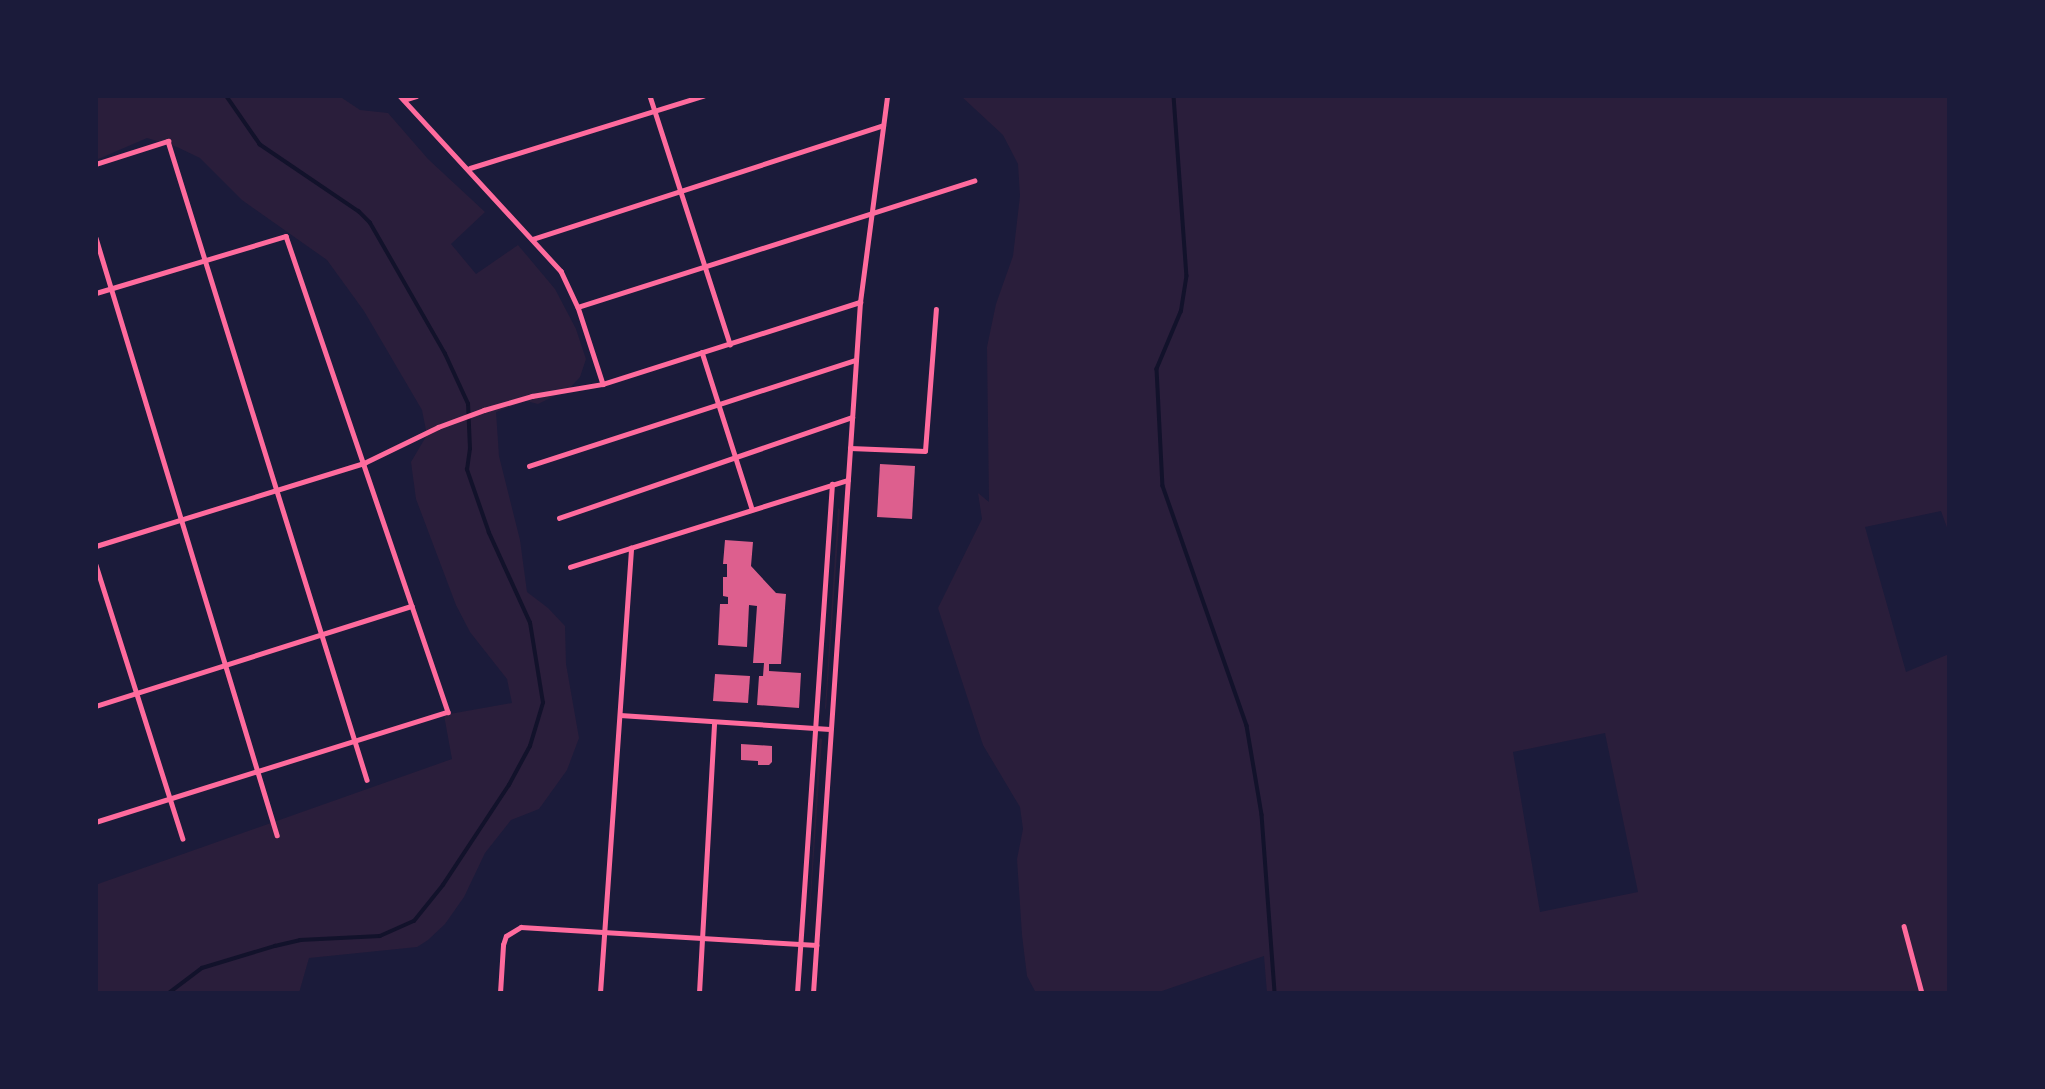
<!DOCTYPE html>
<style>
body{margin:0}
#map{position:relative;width:2045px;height:1089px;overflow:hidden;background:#1b1b3a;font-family:Manrope,sans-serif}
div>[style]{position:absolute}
.green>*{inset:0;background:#2a1e3b}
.stream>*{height:3.5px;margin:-1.75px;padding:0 1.75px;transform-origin:1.75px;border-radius:1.75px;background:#12122b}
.building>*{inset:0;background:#dd5f8e}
.minor>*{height:4.5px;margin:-2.25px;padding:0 2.25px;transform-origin:2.25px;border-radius:2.25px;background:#ff6b9d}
.tertiary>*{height:5px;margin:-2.5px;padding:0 2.5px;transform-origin:2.5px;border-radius:2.5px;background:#ff6b9d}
span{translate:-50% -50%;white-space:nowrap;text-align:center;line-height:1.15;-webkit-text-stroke:7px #1b1b3a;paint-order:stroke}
.frame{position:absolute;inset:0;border:98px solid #1b1b3a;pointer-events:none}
</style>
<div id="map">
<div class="green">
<div style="clip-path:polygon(96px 96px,339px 96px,360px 110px,388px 113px,428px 159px,485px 212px,451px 244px,476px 274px,518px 245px,555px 289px,576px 329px,586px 359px,580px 377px,569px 389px,538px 404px,526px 401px,496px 412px,499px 456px,520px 540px,527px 592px,548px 608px,565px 626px,566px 664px,579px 738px,567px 770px,539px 809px,511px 820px,485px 853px,464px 897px,445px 924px,428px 940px,417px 947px,309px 958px,299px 993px,96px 993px,98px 884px,452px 759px,444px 715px,512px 703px,507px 679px,470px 632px,456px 605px,416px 499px,411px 462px,427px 435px,422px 410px,364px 311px,327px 260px,242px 200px,200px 158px,177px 147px,147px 138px,96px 160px)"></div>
<div style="clip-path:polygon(evenodd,961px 96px,1949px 96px,1949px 533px,1941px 511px,1865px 527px,1906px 672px,1949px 654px,1949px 993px,1267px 993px,1264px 956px,1156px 993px,1036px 993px,1027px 976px,1022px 935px,1017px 859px,1023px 829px,1020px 807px,983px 745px,938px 608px,982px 519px,978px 493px,989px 502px,987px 347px,996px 304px,1013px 256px,1020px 196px,1018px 164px,1003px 135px,961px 96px,1605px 733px,1638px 892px,1540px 912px,1513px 752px,1605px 733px)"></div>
<div style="clip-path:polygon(838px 508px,840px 510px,826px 710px,825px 708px)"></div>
<div style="clip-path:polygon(820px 738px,822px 739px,808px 939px,819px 740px)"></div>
</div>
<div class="stream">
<div style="left:1174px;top:96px;width:180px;rotate:85.9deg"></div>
<div style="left:1187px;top:276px;width:36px;rotate:99deg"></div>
<div style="left:1181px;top:312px;width:62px;rotate:112.8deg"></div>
<div style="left:1157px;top:369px;width:117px;rotate:87.1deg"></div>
<div style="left:1163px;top:486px;width:254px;rotate:70.7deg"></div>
<div style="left:1247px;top:726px;width:90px;rotate:80.4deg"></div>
<div style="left:1262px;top:815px;width:178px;rotate:85.8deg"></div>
<div style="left:169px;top:993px;width:41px;rotate:-37.1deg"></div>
<div style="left:202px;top:968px;width:76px;rotate:-16.8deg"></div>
<div style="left:275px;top:946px;width:26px;rotate:-13deg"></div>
<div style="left:300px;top:940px;width:80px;rotate:-2.9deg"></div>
<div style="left:380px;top:936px;width:37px;rotate:-24deg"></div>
<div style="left:414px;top:921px;width:46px;rotate:-51.1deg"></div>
<div style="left:443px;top:885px;width:120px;rotate:-56.6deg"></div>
<div style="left:509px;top:785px;width:44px;rotate:-61.7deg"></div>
<div style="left:530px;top:746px;width:45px;rotate:-73.2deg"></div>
<div style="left:543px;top:703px;width:81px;rotate:-99.2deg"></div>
<div style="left:530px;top:623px;width:99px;rotate:-114.5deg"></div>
<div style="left:489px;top:533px;width:67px;rotate:-109.2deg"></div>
<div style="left:467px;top:470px;width:21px;rotate:-82deg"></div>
<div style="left:470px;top:449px;width:45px;rotate:-92.5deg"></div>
<div style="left:468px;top:404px;width:55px;rotate:-114.7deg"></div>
<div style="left:445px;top:354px;width:151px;rotate:-119.8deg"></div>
<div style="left:370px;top:223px;width:16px;rotate:-135deg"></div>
<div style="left:359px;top:212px;width:120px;rotate:-145.9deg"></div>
<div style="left:260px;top:145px;width:60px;rotate:-124.8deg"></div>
</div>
<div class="building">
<div style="clip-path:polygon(880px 464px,915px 466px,912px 519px,877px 517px)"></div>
<div style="clip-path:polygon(725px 540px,753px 542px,751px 566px,776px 593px,786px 594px,781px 664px,769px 664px,769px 671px,801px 673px,799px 708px,757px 705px,759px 676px,763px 676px,764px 663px,753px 663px,757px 606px,749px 605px,747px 647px,718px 645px,720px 604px,728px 604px,728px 597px,723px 596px,723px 577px,727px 577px,727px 564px,723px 564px)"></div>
<div style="clip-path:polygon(715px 674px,750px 676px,748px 703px,713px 701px)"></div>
<div style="clip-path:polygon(741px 744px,772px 746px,772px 762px,769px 765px,758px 765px,758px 761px,741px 760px)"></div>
</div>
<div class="minor">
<div style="left:370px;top:96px;width:11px"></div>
<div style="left:400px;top:96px;width:238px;rotate:47.4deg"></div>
<div style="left:561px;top:271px;width:40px;rotate:65deg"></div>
<div style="left:578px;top:307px;width:81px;rotate:72deg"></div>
<div style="left:650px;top:96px;width:261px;rotate:72.1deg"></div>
<div style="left:404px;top:100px;width:13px;rotate:-18deg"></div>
<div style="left:96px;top:164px;width:76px;rotate:-17.7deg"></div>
<div style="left:168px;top:141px;width:669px;rotate:72.7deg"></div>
<div style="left:470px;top:168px;width:244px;rotate:-17.2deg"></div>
<div style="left:96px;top:238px;width:624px;rotate:73.13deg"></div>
<div style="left:533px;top:239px;width:368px;rotate:-18deg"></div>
<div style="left:96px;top:293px;width:198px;rotate:-16.7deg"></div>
<div style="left:286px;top:236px;width:503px;rotate:71.2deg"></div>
<div style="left:448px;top:712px;width:369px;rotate:162.6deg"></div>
<div style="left:578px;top:307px;width:416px;rotate:-17.7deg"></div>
<div style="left:702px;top:352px;width:165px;rotate:72.3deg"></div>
<div style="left:850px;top:448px;width:75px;rotate:2.3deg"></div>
<div style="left:925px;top:451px;width:142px;rotate:-85.6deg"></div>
<div style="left:529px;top:466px;width:343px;rotate:-18deg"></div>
<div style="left:559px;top:518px;width:310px;rotate:-19deg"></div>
<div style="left:96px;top:546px;width:281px;rotate:-17.2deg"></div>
<div style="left:364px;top:463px;width:82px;rotate:-25.9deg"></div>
<div style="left:438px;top:427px;width:49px;rotate:-20.3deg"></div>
<div style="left:484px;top:410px;width:50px;rotate:-16.3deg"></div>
<div style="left:532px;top:396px;width:72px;rotate:-9.6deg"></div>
<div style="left:603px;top:384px;width:270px;rotate:-17.7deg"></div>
<div style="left:96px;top:565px;width:287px;rotate:72.4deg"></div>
<div style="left:570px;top:567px;width:291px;rotate:-17.4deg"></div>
<div style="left:96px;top:706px;width:331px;rotate:-17.6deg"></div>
<div style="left:620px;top:715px;width:210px;rotate:3.8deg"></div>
<div style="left:1904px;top:926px;width:69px;rotate:75deg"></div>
<div style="left:500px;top:993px;width:48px;rotate:-86.4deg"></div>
<div style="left:503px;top:945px;width:9px;rotate:-72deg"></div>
<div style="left:506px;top:936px;width:17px;rotate:-31deg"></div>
<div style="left:521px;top:927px;width:296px;rotate:3.5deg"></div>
<div style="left:600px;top:993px;width:446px;rotate:-86deg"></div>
<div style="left:699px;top:993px;width:271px;rotate:-86.8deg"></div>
<div style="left:797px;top:993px;width:510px;rotate:-86.07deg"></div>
</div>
<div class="tertiary">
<div style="left:813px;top:993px;width:693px;rotate:-86.11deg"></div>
<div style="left:860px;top:302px;width:208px;rotate:-82.5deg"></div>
</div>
<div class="frame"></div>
</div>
